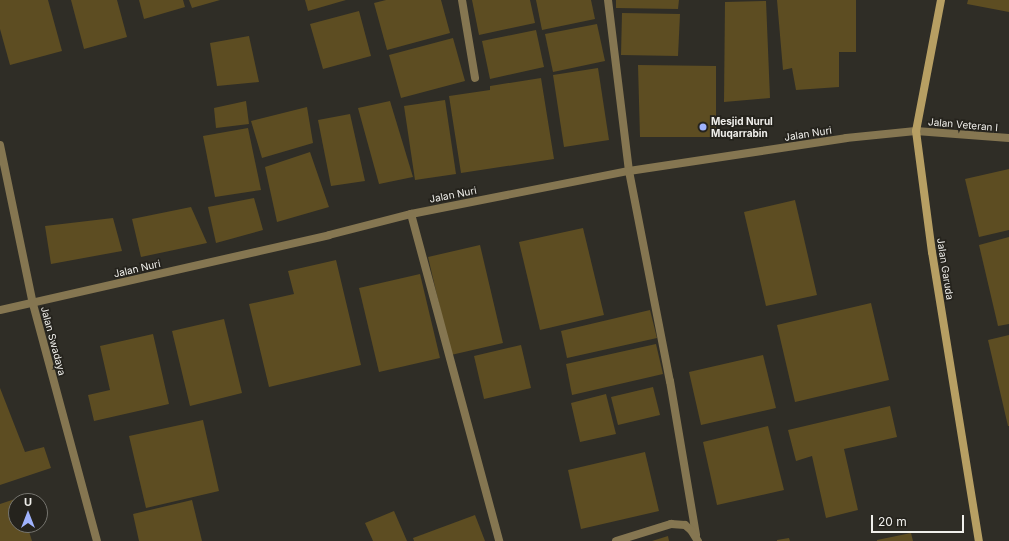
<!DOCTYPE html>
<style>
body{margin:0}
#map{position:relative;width:1009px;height:541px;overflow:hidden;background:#2f2d26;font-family:Inter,sans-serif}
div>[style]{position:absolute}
.building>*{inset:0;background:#5d4d22}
.street>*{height:8px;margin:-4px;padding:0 4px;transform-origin:4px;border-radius:4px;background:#857651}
.secondary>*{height:8px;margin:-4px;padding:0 4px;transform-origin:4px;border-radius:4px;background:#b79f63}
.dots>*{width:11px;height:11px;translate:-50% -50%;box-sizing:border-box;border:2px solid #25231d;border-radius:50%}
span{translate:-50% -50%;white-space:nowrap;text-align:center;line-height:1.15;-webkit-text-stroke:3.5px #25231d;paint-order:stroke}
.poi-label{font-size:10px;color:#f0efeb;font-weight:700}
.left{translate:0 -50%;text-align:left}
.street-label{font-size:10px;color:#f0efeb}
.north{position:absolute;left:8px;top:493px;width:40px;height:40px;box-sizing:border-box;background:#25231d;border:1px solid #76756f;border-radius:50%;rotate:0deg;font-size:11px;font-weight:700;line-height:16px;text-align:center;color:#f0efeb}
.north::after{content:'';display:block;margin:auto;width:14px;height:18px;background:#a0b3fd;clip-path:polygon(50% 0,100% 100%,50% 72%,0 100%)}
.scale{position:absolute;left:871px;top:515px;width:93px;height:18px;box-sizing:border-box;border:2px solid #f0efeb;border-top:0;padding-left:5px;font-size:12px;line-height:14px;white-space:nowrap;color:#f0efeb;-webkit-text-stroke:3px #25231d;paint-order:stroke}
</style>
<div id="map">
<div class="building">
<div style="clip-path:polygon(0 0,48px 0,62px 51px,10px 65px,0 29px)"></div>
<div style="clip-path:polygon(71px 0,117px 0,127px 37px,84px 49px)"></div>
<div style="clip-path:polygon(139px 0,183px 0,185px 7px,144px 19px)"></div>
<div style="clip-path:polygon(189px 0,220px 0,192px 8px)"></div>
<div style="clip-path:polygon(305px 0,346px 0,308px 11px)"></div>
<div style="clip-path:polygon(386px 0,441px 0,450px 33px,387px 50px,374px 3px)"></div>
<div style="clip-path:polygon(472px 0,530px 0,535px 23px,479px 35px)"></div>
<div style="clip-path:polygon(536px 0,591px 0,595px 19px,542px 30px)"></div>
<div style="clip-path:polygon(616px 0,679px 0,678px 9px,616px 8px)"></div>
<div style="clip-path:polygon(777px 0,856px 0,856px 52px,839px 52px,839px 87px,796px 90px,792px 68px,783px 70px)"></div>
<div style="clip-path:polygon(968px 0,1009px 0,1009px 12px,967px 4px)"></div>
<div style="clip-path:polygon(766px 1px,770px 98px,724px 102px,725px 2px)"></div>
<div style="clip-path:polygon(359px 11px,371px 56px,323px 69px,310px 24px)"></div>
<div style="clip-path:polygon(622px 13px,680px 14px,678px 56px,621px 55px)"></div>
<div style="clip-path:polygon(597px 24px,605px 61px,553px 72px,545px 34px)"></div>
<div style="clip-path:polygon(536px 30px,544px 67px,490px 79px,482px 41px)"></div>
<div style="clip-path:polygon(249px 36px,259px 82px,217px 86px,210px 43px)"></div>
<div style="clip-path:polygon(453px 38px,465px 81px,401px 98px,389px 55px)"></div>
<div style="clip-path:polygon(638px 65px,716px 66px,716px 137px,640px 137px)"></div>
<div style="clip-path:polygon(598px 68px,609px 140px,564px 147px,553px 75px)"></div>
<div style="clip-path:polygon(541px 78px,554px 159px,461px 173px,449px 96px,490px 90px,490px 86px)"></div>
<div style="clip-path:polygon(445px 100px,456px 174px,415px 180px,404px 106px)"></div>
<div style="clip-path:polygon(246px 101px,249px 124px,216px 128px,214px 108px)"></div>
<div style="clip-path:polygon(390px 101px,413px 177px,379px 184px,358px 108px)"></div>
<div style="clip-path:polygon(307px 107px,313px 143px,262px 158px,251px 121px)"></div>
<div style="clip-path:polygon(350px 114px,365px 181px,331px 186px,318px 120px)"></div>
<div style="clip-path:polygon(248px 128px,261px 190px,215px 197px,203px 136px)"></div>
<div style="clip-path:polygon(310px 152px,329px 207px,277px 222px,265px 167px)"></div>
<div style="clip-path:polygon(1009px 169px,1009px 230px,979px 237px,965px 179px)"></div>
<div style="clip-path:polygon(254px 198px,263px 230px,216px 243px,208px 207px)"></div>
<div style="clip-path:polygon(795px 200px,817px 295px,766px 306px,744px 212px)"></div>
<div style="clip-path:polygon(191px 207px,207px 243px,141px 257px,132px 219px)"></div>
<div style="clip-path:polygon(113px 218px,122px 251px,51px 264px,45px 226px)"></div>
<div style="clip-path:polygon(583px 228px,604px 315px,540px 330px,519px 242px)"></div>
<div style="clip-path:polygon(1009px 237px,1009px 324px,998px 326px,979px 245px)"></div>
<div style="clip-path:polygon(480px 245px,503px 343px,451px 355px,428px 257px)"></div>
<div style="clip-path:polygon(336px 260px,361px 365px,269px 387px,249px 304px,294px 294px,288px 271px)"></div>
<div style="clip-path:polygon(420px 274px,440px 358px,379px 372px,359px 288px)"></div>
<div style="clip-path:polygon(871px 303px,889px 380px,795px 402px,777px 325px)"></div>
<div style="clip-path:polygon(650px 310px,657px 338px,567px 358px,561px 331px)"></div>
<div style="clip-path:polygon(224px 319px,242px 393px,190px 406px,172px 331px)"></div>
<div style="clip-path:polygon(153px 334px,169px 404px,94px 421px,88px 395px,110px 390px,100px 346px)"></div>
<div style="clip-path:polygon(1009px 335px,1009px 426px,1008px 426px,988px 340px)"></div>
<div style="clip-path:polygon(656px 344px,663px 374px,572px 395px,566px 364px)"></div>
<div style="clip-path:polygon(521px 345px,531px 388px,484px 399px,474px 356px)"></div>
<div style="clip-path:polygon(763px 355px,776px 408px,701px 425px,689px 372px)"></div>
<div style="clip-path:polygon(653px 387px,660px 415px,618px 425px,611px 397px)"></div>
<div style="clip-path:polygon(0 388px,25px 452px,44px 447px,51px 468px,0 485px)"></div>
<div style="clip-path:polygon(606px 394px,616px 434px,580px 442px,571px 403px)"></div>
<div style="clip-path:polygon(890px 406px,897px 437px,844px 449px,858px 510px,826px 518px,812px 456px,796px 461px,788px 430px)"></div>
<div style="clip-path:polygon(203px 420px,219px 491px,146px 508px,129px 436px)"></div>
<div style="clip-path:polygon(768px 426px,784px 490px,717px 505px,703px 442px)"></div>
<div style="clip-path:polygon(645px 452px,659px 511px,581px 529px,568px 470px)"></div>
<div style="clip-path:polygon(18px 498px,19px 501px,16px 501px,16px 525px,27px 525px,32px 541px,0 541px,0 504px)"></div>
<div style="clip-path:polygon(192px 500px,202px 541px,139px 541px,133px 514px)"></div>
<div style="clip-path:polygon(394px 511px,407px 541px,373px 541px,365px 523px)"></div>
<div style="clip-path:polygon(475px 515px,485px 541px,414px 541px,413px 538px)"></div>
<div style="clip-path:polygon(911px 533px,913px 541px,877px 541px,877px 540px)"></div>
<div style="clip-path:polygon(668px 536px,669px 541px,652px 541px)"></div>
<div style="clip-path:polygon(789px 538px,790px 541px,777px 541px,777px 540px)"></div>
</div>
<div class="street">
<div style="left:462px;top:0;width:79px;rotate:80.5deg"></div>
<div style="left:608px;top:0;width:172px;rotate:83deg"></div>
<div style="left:629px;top:171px;width:214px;rotate:79deg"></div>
<div style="left:670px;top:381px;width:156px;rotate:80.4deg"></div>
<div style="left:0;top:145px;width:162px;rotate:78.3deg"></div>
<div style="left:33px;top:304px;width:245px;rotate:74.9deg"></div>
<div style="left:411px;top:214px;width:339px;rotate:74.9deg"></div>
<div style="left:0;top:310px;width:337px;rotate:-12.8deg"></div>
<div style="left:329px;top:235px;width:85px;rotate:-14.4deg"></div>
<div style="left:411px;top:214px;width:222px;rotate:-11.2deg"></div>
<div style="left:629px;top:171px;width:219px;rotate:-8.6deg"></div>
<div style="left:846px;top:138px;width:70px;rotate:-5.7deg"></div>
<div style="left:916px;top:131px;width:93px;rotate:4.3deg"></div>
<div style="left:616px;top:541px;width:58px;rotate:-17.2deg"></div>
<div style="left:671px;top:524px;width:14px;rotate:4deg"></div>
<div style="left:685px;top:525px;width:8px;rotate:40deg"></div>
<div style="left:691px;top:530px;width:13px;rotate:58deg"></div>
</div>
<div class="secondary">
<div style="left:941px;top:0;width:133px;rotate:100.8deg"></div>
<div style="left:916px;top:131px;width:122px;rotate:82.5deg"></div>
<div style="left:932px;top:252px;width:293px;rotate:80.8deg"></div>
</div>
<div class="dots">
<div style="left:703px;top:127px;background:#a0b3fd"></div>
</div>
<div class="poi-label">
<span class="left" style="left:711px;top:127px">Mesjid Nurul<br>Muqarrabin</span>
</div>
<div class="street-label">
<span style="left:963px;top:125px;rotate:5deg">Jalan Veteran I</span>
<span style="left:808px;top:134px;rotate:-9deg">Jalan Nuri</span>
<span style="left:453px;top:195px;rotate:-11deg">Jalan Nuri</span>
<span style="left:137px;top:269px;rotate:-13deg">Jalan Nuri</span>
<span style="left:945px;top:269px;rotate:81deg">Jalan Garuda</span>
<span style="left:53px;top:341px;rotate:75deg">Jalan Swadaya</span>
</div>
<div class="north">U</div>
<div class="scale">20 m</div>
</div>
